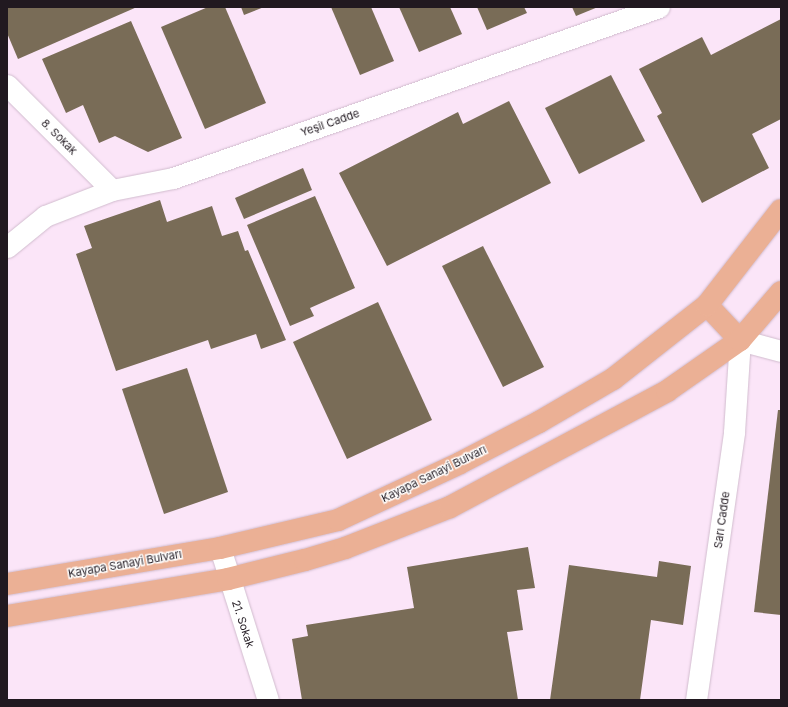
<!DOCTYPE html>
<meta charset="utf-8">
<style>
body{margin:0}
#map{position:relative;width:788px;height:707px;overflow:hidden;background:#fbe5f8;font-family:Inter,sans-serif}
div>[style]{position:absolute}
.building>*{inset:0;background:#796c57}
.roads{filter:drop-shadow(0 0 1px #d1bcce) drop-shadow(0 0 1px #d1bcce)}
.minor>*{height:21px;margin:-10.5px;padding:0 10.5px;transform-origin:10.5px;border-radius:10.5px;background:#fff}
.major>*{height:22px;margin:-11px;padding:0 11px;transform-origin:11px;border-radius:11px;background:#ebb095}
span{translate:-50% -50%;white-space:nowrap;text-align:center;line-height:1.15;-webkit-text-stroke:3px #fff;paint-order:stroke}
.street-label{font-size:11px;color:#211920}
.frame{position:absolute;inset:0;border:8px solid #211920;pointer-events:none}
</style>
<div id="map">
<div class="building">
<div style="clip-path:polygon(7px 7px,137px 7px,18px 59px,7px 33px)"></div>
<div style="clip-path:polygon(208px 7px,225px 7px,266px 103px,205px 129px,161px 27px)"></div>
<div style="clip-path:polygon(241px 7px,264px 7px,244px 15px)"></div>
<div style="clip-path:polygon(331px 7px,371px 7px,394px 61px,360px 75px)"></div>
<div style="clip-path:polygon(399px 7px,450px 7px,462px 34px,419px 52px)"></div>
<div style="clip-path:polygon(477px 7px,524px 7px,527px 13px,487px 30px)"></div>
<div style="clip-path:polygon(572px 7px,598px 7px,576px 16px)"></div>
<div style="clip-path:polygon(781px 19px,781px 119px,752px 134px,769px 168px,702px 203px,657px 116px,662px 113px,639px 69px,702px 37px,711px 55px)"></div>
<div style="clip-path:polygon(131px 21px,182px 138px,148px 152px,115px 136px,99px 143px,83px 105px,66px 113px,42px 59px)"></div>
<div style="clip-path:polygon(611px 75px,645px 141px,579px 174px,545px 108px)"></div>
<div style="clip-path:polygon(509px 101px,551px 183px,387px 266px,339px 173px,458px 112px,463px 124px)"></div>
<div style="clip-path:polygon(303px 168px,312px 190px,244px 219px,235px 198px)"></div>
<div style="clip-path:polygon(315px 196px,355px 288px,310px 308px,314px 316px,290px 326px,247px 225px)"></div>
<div style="clip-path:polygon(160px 200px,167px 222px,212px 206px,222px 236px,238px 231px,245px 251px,248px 250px,286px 340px,261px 349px,256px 334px,211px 349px,208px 340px,116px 371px,76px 254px,92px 248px,84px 226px)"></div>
<div style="clip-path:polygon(483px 246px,544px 367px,503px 387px,442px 266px)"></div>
<div style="clip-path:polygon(378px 302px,432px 420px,347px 459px,293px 342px)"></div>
<div style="clip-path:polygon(187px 368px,228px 492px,164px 514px,122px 389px)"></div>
<div style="clip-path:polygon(778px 410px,781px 410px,781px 615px,754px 612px)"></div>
<div style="clip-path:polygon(528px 547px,535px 588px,517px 590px,523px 630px,507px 632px,518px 700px,302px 700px,292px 639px,308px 636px,306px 625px,414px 608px,407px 567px)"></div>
<div style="clip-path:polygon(659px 561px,691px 566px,683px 625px,651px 620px,640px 700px,550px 700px,569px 565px,657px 577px)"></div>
</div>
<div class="roads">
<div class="minor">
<div style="left:7px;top:85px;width:148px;rotate:45deg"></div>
<div style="left:7px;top:247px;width:49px;rotate:-39.2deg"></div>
<div style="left:45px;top:216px;width:72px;rotate:-21.2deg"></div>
<div style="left:112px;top:190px;width:62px;rotate:-11.1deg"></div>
<div style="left:173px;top:178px;width:515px;rotate:-19.38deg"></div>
<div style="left:220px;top:548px;width:159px;rotate:72.5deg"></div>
<div style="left:696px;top:700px;width:271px;rotate:-81.9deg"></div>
<div style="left:734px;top:432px;width:92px;rotate:-86.3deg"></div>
<div style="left:740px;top:340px;width:42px;rotate:15deg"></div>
</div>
<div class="major">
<div style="left:707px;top:305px;width:48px;rotate:46.7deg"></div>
<div style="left:7px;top:584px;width:216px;rotate:-9.6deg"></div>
<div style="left:220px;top:548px;width:121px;rotate:-13.3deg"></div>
<div style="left:338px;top:520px;width:135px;rotate:-25deg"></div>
<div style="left:460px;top:463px;width:89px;rotate:-27.4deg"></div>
<div style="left:539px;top:422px;width:86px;rotate:-30.2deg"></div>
<div style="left:613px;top:379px;width:120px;rotate:-38.2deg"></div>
<div style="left:707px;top:305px;width:120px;rotate:-52.1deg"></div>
<div style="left:7px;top:616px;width:224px;rotate:-9.5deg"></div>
<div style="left:228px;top:579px;width:79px;rotate:-13.9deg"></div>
<div style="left:305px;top:560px;width:42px;rotate:-16.7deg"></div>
<div style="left:345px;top:548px;width:113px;rotate:-21.3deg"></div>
<div style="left:450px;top:507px;width:246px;rotate:-28.1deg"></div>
<div style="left:667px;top:391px;width:89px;rotate:-34.9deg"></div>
<div style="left:740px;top:340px;width:63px;rotate:-49.5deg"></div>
</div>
</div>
<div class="street-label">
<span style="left:330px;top:123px;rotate:-19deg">Yeşil Cadde</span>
<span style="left:59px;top:137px;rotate:45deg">8. Sokak</span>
<span style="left:434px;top:474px;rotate:-26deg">Kayapa Sanayi Bulvarı</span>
<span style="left:722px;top:520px;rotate:-82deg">Sarı Cadde</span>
<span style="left:125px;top:564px;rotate:-10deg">Kayapa Sanayi Bulvarı</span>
<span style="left:243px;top:624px;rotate:72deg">21. Sokak</span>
</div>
<div class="frame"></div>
</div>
